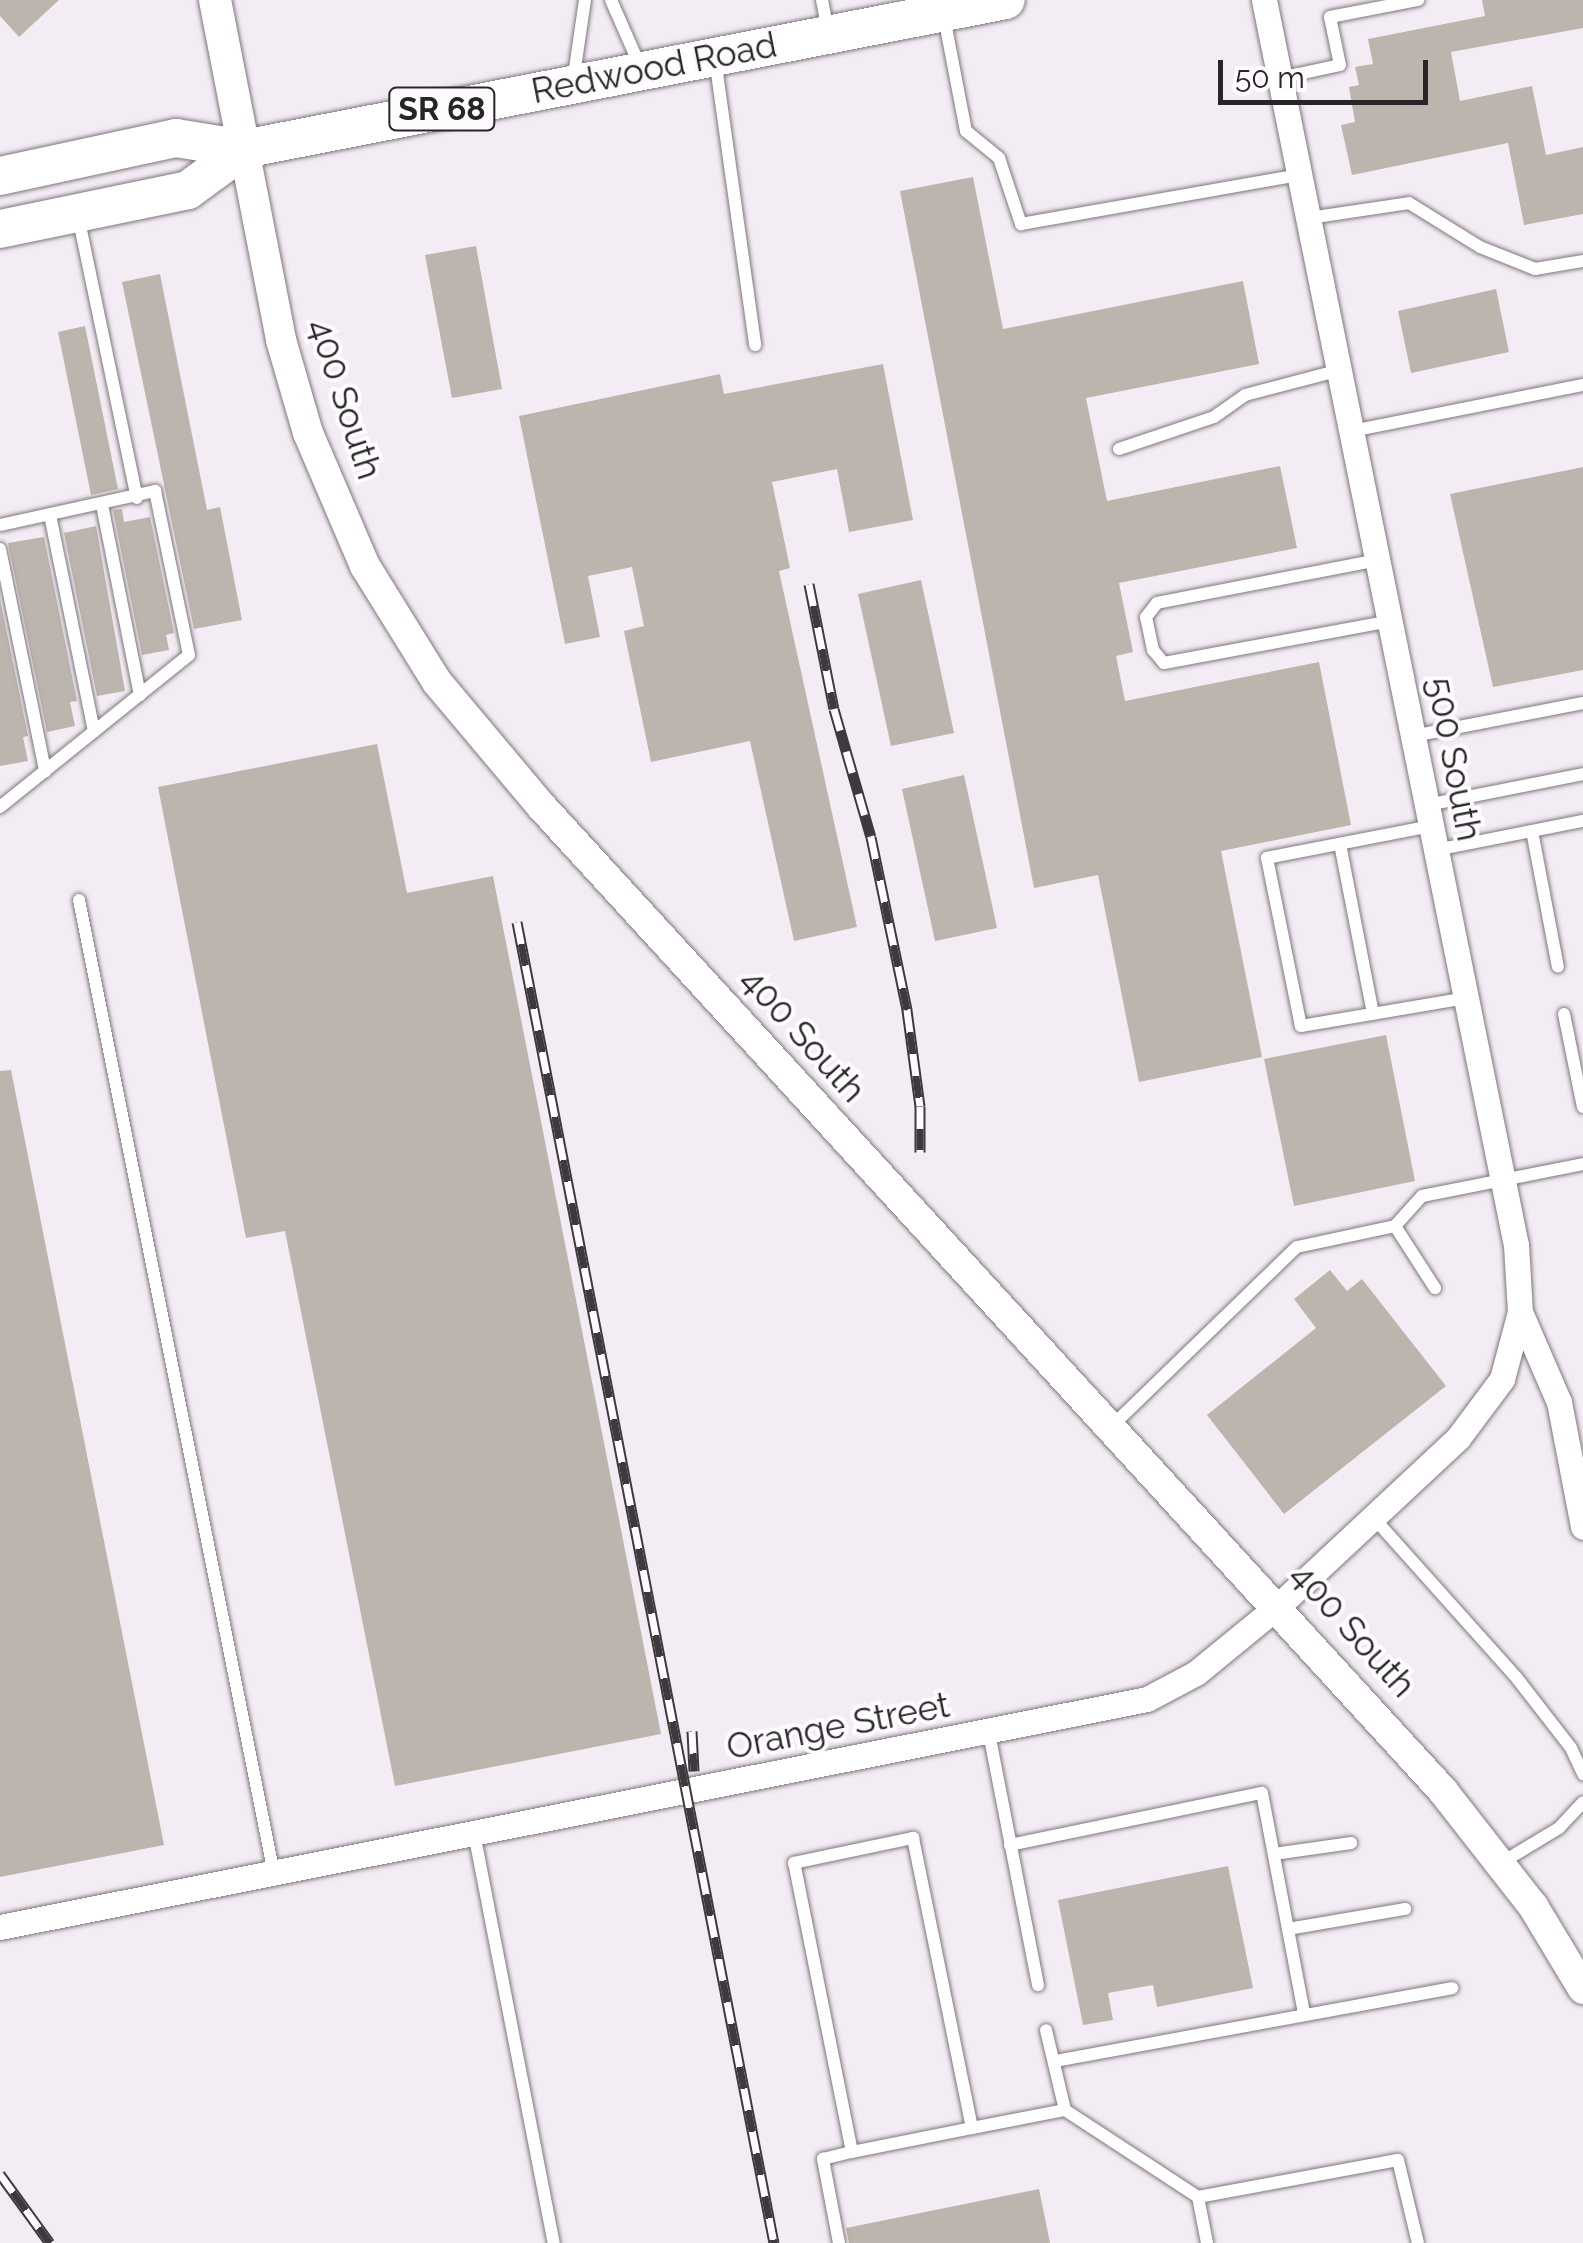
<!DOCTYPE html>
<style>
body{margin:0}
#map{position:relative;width:1583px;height:2243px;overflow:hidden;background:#f4ecf4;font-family:Raleway,sans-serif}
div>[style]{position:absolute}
.building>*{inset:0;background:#bcb5ad}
.roads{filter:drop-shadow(0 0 2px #7e767d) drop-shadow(0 0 2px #7e767d)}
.service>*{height:12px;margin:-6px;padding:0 6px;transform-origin:6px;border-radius:6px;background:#fff}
.minor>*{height:25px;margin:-12.5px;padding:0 12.5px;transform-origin:12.5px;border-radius:12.5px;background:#fff}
.tertiary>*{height:30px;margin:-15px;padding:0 15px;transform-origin:15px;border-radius:15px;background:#fff}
.secondary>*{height:32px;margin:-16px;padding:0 16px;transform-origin:16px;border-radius:16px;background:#fff}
.primary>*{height:38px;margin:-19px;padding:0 19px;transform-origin:19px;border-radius:19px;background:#fff}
.rail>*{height:11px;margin-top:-5.5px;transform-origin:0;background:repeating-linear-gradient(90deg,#fefbfe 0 22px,#3d393d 0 44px);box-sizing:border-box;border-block:2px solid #3d393d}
span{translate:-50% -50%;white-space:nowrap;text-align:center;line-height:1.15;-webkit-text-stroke:8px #fefbfe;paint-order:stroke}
.shield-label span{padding:2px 8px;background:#fefbfe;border:2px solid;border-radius:8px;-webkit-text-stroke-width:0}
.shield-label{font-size:32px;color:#282528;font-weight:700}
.street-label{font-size:35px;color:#282528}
.scale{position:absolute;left:1218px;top:60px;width:210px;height:45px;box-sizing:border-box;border:5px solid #282528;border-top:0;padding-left:12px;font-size:30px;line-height:35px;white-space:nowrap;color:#282528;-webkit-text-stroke:8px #fefbfe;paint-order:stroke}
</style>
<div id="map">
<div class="building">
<div style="clip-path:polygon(0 0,59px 0,19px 37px,0 16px)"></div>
<div style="clip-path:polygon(1482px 0,1583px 0,1583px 28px,1451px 52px,1460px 101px,1532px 86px,1546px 155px,1583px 147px,1583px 214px,1524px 225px,1508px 143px,1352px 175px,1341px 125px,1355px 122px,1349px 87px,1359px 85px,1355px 67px,1373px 64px,1368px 39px,1485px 16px)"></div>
<div style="clip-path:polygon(973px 177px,1003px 329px,1243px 281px,1259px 364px,1086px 398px,1107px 501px,1280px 466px,1297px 548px,1119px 583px,1133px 652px,1116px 656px,1125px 701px,1319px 662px,1351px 825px,1221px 851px,1262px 1057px,1139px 1082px,1098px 875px,1034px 888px,900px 191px)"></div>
<div style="clip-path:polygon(476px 246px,502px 389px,452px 398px,425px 255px)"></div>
<div style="clip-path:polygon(160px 274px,207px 510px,220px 507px,242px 620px,194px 629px,122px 282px)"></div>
<div style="clip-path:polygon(1496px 289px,1509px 352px,1411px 373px,1398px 311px)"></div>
<div style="clip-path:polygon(85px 326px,118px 489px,91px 495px,58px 332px)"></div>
<div style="clip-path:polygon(883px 364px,913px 520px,849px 532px,837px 469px,772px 482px,790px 568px,779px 571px,857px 927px,794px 941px,750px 741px,651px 762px,624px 631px,644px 626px,632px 567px,588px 576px,600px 637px,565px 644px,519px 416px,720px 374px,724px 394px)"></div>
<div style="clip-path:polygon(1583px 467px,1583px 670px,1493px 687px,1450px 494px)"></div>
<div style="clip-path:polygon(122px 509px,124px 522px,150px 517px,174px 633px,166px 635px,169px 650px,142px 655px,113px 510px)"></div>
<div style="clip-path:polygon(96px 526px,125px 691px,97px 696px,64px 533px)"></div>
<div style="clip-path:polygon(44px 537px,77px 701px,70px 702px,75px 726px,47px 732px,8px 543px)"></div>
<div style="clip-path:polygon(921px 580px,954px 733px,891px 746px,858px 594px)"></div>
<div style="clip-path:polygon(0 599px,28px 736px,23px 737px,28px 761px,0 766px)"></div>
<div style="clip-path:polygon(377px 744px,407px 893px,493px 876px,661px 1734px,395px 1786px,285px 1231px,246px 1238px,158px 787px)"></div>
<div style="clip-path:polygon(964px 775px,997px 928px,935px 941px,902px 789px)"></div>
<div style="clip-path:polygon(1386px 1035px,1415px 1181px,1294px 1206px,1264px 1059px)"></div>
<div style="clip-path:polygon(11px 1070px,164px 1845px,0 1877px,0 1071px)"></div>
<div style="clip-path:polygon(1330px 1270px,1347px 1291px,1362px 1279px,1446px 1386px,1284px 1514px,1207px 1415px,1316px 1328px,1294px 1299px)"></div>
<div style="clip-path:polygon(1228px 1866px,1253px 1988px,1157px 2007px,1153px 1985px,1108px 1993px,1113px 2020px,1083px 2025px,1058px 1900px)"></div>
<div style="clip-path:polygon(1039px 2189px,1050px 2243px,849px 2243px,846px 2228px)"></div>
</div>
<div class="roads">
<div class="service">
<div style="left:611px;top:0;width:72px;rotate:66.3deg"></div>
<div style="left:822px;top:0;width:33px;rotate:79deg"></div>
<div style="left:944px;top:17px;width:116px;rotate:79.1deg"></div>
<div style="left:966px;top:131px;width:43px;rotate:39.3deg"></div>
<div style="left:999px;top:158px;width:70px;rotate:71.6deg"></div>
<div style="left:1021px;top:224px;width:283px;rotate:-10deg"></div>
<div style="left:715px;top:59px;width:289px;rotate:82deg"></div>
<div style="left:1280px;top:78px;width:61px;rotate:-12.2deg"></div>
<div style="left:1340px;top:65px;width:49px;rotate:-101.8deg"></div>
<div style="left:1330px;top:17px;width:90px;rotate:-10.9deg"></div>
<div style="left:573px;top:82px;width:83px;rotate:-81.7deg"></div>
<div style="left:78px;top:216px;width:288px;rotate:78.2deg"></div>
<div style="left:1309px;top:218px;width:101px;rotate:-8.5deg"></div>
<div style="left:1409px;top:203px;width:84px;rotate:31.8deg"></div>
<div style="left:1480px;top:247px;width:59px;rotate:21.8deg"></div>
<div style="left:1535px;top:269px;width:49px;rotate:-9.5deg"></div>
<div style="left:1352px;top:431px;width:236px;rotate:-11.3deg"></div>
<div style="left:1119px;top:449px;width:100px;rotate:-18.6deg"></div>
<div style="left:1214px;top:417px;width:38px;rotate:-35deg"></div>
<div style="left:1245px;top:395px;width:98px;rotate:-14.7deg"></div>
<div style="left:102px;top:505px;width:194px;rotate:78.7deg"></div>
<div style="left:50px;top:515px;width:221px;rotate:78.5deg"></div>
<div style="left:0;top:525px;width:159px;rotate:-12.4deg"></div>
<div style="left:155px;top:491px;width:167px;rotate:78.3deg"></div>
<div style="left:189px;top:655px;width:243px;rotate:141.2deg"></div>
<div style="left:0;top:549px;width:227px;rotate:78.5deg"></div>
<div style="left:1378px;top:560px;width:225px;rotate:169deg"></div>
<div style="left:1157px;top:603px;width:18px;rotate:128deg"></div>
<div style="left:1146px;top:617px;width:34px;rotate:78deg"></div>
<div style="left:1153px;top:650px;width:17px;rotate:50deg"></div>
<div style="left:1164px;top:663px;width:230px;rotate:-10.5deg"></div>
<div style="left:1413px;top:736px;width:173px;rotate:-11deg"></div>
<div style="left:1427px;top:805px;width:159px;rotate:-11.2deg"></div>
<div style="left:1431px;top:826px;width:167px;rotate:169deg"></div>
<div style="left:1267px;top:858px;width:171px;rotate:78.6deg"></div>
<div style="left:1301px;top:1026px;width:167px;rotate:-9.6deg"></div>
<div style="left:1532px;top:831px;width:138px;rotate:79.2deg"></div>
<div style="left:1340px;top:844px;width:173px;rotate:79deg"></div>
<div style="left:1436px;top:850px;width:150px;rotate:-11.2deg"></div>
<div style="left:79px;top:900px;width:993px;rotate:78.68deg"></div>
<div style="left:1564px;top:1014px;width:95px;rotate:78.5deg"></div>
<div style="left:1395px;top:1226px;width:40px;rotate:-48deg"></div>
<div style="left:1422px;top:1196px;width:164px;rotate:-11.2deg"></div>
<div style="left:1112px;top:1426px;width:257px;rotate:-44.1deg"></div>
<div style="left:1297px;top:1247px;width:100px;rotate:-12.1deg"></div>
<div style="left:1395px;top:1226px;width:74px;rotate:57.2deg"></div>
<div style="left:1372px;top:1516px;width:216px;rotate:48.2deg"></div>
<div style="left:1516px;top:1677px;width:90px;rotate:52.2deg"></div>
<div style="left:1571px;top:1748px;width:29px;rotate:65deg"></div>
<div style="left:989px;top:1733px;width:257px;rotate:79deg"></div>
<div style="left:474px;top:1833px;width:418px;rotate:79deg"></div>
<div style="left:1010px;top:1845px;width:257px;rotate:-11.7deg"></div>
<div style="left:1262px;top:1793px;width:224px;rotate:79.2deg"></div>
<div style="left:1274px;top:1854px;width:78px;rotate:-8.1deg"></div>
<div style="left:1501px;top:1863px;width:68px;rotate:-31.1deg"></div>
<div style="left:1559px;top:1828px;width:35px;rotate:-47deg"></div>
<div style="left:1288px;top:1929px;width:119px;rotate:-9.7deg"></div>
<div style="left:1055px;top:2061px;width:404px;rotate:-10.4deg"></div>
<div style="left:1065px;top:2110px;width:159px;rotate:33.2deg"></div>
<div style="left:1198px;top:2197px;width:203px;rotate:-10.5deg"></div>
<div style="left:1398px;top:2160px;width:85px;rotate:76.5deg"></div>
<div style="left:852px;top:2152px;width:122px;rotate:-11.3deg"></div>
<div style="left:1198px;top:2197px;width:47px;rotate:78.9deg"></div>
<div style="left:839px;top:2243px;width:86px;rotate:-100.8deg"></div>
<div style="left:823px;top:2159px;width:30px;rotate:-14deg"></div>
<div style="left:852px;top:2152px;width:295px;rotate:-101.3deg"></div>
<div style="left:794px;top:1863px;width:122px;rotate:-11.9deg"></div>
<div style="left:913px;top:1838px;width:296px;rotate:78.5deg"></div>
<div style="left:972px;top:2128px;width:95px;rotate:-11deg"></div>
<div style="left:1065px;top:2110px;width:82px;rotate:-103.4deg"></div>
</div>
<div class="minor">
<div style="left:1264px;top:0;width:1270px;rotate:78.56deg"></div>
<div style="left:1516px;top:1245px;width:67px;rotate:86.6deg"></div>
<div style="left:1520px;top:1312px;width:98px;rotate:66.6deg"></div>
<div style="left:1559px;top:1402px;width:127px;rotate:79.1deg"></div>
<div style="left:0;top:1927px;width:1169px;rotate:-11.24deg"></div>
<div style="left:1147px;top:1699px;width:55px;rotate:-28deg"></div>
<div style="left:1196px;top:1673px;width:106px;rotate:-39.3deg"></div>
<div style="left:1278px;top:1606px;width:246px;rotate:-43deg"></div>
<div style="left:1458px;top:1438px;width:74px;rotate:-53.3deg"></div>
<div style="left:1502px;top:1379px;width:69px;rotate:-75deg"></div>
</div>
<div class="tertiary">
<div style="left:244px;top:149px;width:195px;rotate:79deg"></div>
<div style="left:281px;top:340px;width:97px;rotate:73.8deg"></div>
<div style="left:308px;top:433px;width:145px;rotate:66.8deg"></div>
<div style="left:365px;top:566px;width:137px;rotate:58.2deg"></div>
<div style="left:437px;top:682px;width:163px;rotate:50deg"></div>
<div style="left:542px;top:807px;width:1334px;rotate:47.52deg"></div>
<div style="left:1443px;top:1791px;width:146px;rotate:52deg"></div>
<div style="left:1533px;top:1906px;width:97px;rotate:58.9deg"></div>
</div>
<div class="secondary">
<div style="left:215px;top:0;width:152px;rotate:79deg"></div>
</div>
<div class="primary">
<div style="left:0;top:176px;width:180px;rotate:-12.2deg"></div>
<div style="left:176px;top:138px;width:69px;rotate:9.2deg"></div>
<div style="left:244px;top:149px;width:776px;rotate:-11.06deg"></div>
<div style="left:0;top:229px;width:192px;rotate:-11.7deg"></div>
<div style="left:188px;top:190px;width:69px;rotate:-36.2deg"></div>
</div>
</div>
<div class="rail">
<div style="left:809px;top:584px;width:127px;rotate:78.7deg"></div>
<div style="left:834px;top:709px;width:133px;rotate:73.9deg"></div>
<div style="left:871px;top:837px;width:177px;rotate:78.2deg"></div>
<div style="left:907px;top:1010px;width:97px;rotate:82.3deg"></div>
<div style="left:920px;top:1106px;width:46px;rotate:90deg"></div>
<div style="left:517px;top:922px;width:1346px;rotate:78.99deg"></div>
<div style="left:692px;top:1731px;width:40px;rotate:87.1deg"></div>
<div style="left:0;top:2174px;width:85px;rotate:54.1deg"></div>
</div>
<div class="shield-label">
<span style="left:442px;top:109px">SR 68</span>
</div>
<div class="street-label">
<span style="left:654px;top:68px;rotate:-11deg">Redwood Road</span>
<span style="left:345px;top:399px;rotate:72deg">400 South</span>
<span style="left:1454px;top:759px;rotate:79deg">500 South</span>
<span style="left:803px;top:1035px;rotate:48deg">400 South</span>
<span style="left:1353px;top:1630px;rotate:48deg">400 South</span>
<span style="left:838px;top:1726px;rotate:-11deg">Orange Street</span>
</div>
<div class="scale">50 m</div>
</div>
